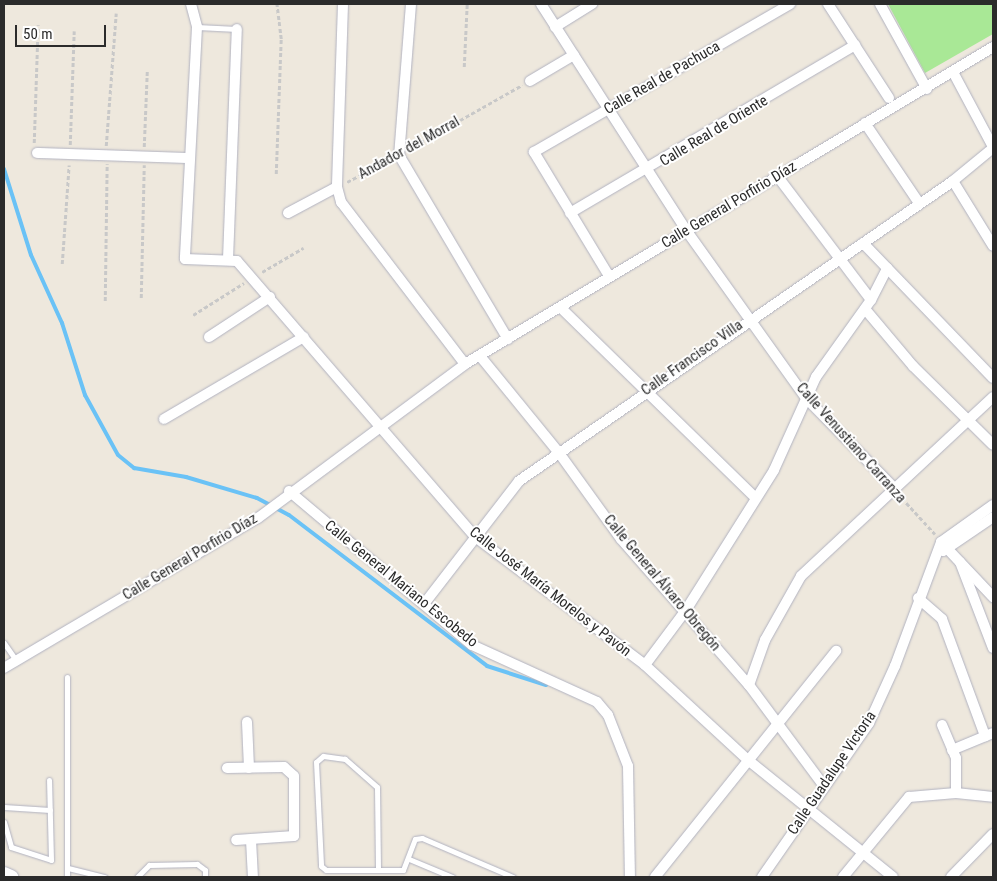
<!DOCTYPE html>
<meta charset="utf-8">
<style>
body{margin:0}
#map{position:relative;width:997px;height:881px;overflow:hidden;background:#eee8dd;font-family:"Roboto Condensed",sans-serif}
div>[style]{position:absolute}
.green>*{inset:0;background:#a9e896}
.stream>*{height:4px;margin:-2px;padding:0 2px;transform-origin:2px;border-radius:2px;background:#6ac2f6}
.path>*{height:2.5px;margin-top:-1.25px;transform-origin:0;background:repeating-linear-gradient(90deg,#c8c8c8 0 4px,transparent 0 6.5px)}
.roads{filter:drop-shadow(0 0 1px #b1b2c0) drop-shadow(0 0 1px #b1b2c0)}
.lane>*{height:5px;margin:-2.5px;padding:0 2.5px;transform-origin:2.5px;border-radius:2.5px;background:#fff}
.street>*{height:10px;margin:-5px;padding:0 5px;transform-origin:5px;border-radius:5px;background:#fff}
.secondary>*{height:14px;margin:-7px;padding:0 7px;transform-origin:7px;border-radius:7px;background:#fff}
span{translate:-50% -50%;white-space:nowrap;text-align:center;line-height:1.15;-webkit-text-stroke:4px #fff;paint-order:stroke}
.street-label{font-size:15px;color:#2b2b2b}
.frame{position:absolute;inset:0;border:5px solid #2b2b2b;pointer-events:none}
.scale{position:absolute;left:15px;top:25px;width:91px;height:22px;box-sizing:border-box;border:2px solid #2b2b2b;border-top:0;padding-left:6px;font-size:15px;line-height:18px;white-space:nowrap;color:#2b2b2b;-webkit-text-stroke:4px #fff;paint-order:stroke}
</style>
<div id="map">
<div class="green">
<div style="clip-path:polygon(888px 4px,993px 4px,993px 34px,925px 73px)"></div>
</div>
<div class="stream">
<div style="left:4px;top:169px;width:90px;rotate:72.6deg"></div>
<div style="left:31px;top:255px;width:75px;rotate:65.5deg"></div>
<div style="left:62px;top:323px;width:76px;rotate:72.3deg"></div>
<div style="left:85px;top:395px;width:68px;rotate:61.2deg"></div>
<div style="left:118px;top:455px;width:21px;rotate:39deg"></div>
<div style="left:134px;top:468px;width:53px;rotate:9.8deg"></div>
<div style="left:186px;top:477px;width:74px;rotate:16.5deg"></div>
<div style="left:257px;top:498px;width:36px;rotate:28deg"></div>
<div style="left:289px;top:515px;width:249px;rotate:37.3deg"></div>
<div style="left:487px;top:666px;width:62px;rotate:17.9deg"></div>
</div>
<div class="path">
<div style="left:464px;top:67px;width:63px;rotate:-87.3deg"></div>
<div style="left:34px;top:143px;width:118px;rotate:-88.1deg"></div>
<div style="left:70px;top:145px;width:114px;rotate:-88deg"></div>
<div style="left:106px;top:146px;width:133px;rotate:-85.7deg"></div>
<div style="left:144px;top:147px;width:76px;rotate:-87.7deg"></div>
<div style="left:409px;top:149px;width:130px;rotate:-29.5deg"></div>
<div style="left:276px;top:174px;width:135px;rotate:-87.9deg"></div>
<div style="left:281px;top:39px;width:35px;rotate:-97deg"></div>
<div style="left:347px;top:182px;width:47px;rotate:-27.6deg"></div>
<div style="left:62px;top:264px;width:99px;rotate:-86deg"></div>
<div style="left:262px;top:272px;width:48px;rotate:-30.3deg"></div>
<div style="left:141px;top:298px;width:133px;rotate:-88.7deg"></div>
<div style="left:105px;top:301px;width:137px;rotate:-89.2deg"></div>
<div style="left:193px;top:315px;width:60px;rotate:-32.1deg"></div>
<div style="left:902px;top:498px;width:49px;rotate:47.5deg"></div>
</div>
<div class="roads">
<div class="lane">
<div style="left:197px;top:27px;width:40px;rotate:2.9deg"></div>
<div style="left:4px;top:643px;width:21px;rotate:55deg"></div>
<div style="left:67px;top:677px;width:200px;rotate:90deg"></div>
<div style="left:4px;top:807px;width:46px;rotate:3.7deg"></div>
<div style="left:4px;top:822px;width:26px;rotate:74deg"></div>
<div style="left:11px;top:847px;width:42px;rotate:18deg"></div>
<div style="left:51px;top:860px;width:80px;rotate:-91.4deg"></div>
<div style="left:409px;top:859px;width:47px;rotate:22.7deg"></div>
<div style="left:68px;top:868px;width:38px;rotate:14deg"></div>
<div style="left:378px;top:869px;width:82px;rotate:-90.7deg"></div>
<div style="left:377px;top:787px;width:43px;rotate:-138.8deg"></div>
<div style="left:345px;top:759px;width:22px;rotate:-172deg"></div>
<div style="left:323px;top:756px;width:9px;rotate:139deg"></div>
<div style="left:316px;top:762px;width:104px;rotate:87.2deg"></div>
<div style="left:321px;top:866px;width:6px;rotate:39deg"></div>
<div style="left:326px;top:870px;width:77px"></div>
<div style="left:403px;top:870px;width:33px;rotate:-69deg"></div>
<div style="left:415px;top:839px;width:7px;rotate:-8deg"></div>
<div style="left:422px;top:838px;width:99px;rotate:23.2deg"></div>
<div style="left:137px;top:877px;width:17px;rotate:-45deg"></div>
<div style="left:149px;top:865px;width:48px;rotate:-1.2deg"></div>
<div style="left:197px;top:864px;width:10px;rotate:37deg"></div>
<div style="left:205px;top:870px;width:7px;rotate:90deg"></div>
</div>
<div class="street">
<div style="left:191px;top:4px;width:24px;rotate:75deg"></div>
<div style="left:197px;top:27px;width:232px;rotate:93deg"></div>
<div style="left:185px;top:259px;width:52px;rotate:2.2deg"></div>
<div style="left:237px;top:261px;width:363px;rotate:49.2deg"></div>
<div style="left:474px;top:536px;width:214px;rotate:37deg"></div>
<div style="left:645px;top:665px;width:140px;rotate:42.7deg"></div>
<div style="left:748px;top:760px;width:186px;rotate:38.9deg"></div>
<div style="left:343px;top:4px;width:183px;rotate:91.9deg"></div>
<div style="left:337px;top:187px;width:16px;rotate:75deg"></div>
<div style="left:341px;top:202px;width:204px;rotate:52.6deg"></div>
<div style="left:411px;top:4px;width:151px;rotate:94.5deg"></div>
<div style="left:399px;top:155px;width:214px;rotate:59.4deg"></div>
<div style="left:541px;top:4px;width:269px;rotate:57.3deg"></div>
<div style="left:686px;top:230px;width:206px;rotate:54.5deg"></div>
<div style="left:806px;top:398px;width:127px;rotate:45.6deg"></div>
<div style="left:828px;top:4px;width:112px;rotate:57deg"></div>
<div style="left:880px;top:4px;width:97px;rotate:61.1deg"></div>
<div style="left:555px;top:27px;width:44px;rotate:-31.9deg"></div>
<div style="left:953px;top:72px;width:85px;rotate:61.9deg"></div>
<div style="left:530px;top:81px;width:51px;rotate:-30.6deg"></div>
<div style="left:865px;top:123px;width:97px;rotate:56deg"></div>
<div style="left:37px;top:153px;width:152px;rotate:1.9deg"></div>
<div style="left:778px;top:177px;width:154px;rotate:52.9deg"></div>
<div style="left:953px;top:181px;width:76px;rotate:58.4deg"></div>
<div style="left:288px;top:213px;width:55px;rotate:-28deg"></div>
<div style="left:570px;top:213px;width:331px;rotate:-30.5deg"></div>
<div style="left:863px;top:243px;width:187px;rotate:46.1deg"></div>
<div style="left:228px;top:259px;width:230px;rotate:-87.8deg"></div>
<div style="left:609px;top:276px;width:145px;rotate:-121.2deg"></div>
<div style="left:534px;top:152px;width:296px;rotate:-30deg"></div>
<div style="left:561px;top:308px;width:272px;rotate:44.3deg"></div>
<div style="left:865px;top:309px;width:75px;rotate:49.9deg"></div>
<div style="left:913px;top:366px;width:112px;rotate:44.6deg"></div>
<div style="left:209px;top:337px;width:73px;rotate:-33.3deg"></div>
<div style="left:480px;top:356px;width:125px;rotate:50.8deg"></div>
<div style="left:559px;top:453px;width:106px;rotate:54.2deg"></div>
<div style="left:621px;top:539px;width:194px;rotate:48.8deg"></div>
<div style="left:749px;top:685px;width:126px;rotate:53.4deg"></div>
<div style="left:164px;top:419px;width:162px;rotate:-30.4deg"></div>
<div style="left:289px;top:491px;width:239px;rotate:40.1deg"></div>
<div style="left:472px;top:645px;width:137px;rotate:24.5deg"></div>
<div style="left:597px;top:702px;width:17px;rotate:50deg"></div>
<div style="left:608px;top:715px;width:55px;rotate:68.6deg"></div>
<div style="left:628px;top:766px;width:111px;rotate:89deg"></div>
<div style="left:941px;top:542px;width:76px;rotate:46.6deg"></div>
<div style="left:943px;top:551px;width:60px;rotate:-34.2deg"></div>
<div style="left:960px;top:562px;width:92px;rotate:69deg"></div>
<div style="left:918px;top:598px;width:32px;rotate:41deg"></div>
<div style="left:942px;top:619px;width:125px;rotate:69.8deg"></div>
<div style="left:424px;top:604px;width:155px;rotate:-52.3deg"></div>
<div style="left:519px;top:481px;width:528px;rotate:-34.65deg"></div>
<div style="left:953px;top:181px;width:52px;rotate:-39.5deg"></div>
<div style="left:645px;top:665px;width:69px;rotate:-53.3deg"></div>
<div style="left:686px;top:610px;width:165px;rotate:-57.8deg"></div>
<div style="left:774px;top:470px;width:102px;rotate:-65.7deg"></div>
<div style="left:816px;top:377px;width:95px;rotate:-54.5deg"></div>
<div style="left:871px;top:300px;width:36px;rotate:-63deg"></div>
<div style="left:4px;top:668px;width:295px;rotate:-30.6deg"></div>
<div style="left:258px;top:518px;width:258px;rotate:-36.6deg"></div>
<div style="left:465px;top:364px;width:616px;rotate:-30.98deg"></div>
<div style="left:749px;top:685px;width:48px;rotate:-70.4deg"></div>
<div style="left:765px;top:640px;width:73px;rotate:-60.6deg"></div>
<div style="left:801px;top:576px;width:262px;rotate:-43deg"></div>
<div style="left:247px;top:722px;width:46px;rotate:87.5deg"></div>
<div style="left:942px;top:725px;width:36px;rotate:67deg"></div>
<div style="left:956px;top:758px;width:35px;rotate:90deg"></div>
<div style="left:952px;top:750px;width:44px;rotate:-22.5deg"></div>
<div style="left:227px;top:768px;width:57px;rotate:-1deg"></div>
<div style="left:284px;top:767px;width:13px;rotate:42deg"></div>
<div style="left:294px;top:776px;width:60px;rotate:90deg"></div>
<div style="left:294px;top:836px;width:58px;rotate:176.1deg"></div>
<div style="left:251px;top:840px;width:37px;rotate:87deg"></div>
<div style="left:655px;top:877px;width:290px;rotate:-51.3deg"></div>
<div style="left:762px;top:877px;width:188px;rotate:-55.2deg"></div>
<div style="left:869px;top:723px;width:63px;rotate:-65.5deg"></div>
<div style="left:895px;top:666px;width:132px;rotate:-69.6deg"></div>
<div style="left:941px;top:542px;width:64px;rotate:-35.4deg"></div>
<div style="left:843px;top:877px;width:104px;rotate:-50.5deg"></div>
<div style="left:909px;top:797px;width:47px;rotate:-4.9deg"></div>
<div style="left:956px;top:793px;width:37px;rotate:6deg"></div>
<div style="left:951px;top:877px;width:60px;rotate:-45.7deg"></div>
</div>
<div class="secondary">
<div style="left:4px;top:874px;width:8px;rotate:23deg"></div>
</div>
</div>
<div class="street-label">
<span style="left:662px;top:78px;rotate:-30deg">Calle Real de Pachuca</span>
<span style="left:714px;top:131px;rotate:-31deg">Calle Real de Oriente</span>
<span style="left:409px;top:148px;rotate:-29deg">Andador del Morral</span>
<span style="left:729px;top:205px;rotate:-31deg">Calle General Porfirio Díaz</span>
<span style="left:692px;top:358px;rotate:-35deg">Calle Francisco Villa</span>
<span style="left:851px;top:443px;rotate:48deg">Calle Venustiano Carranza</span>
<span style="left:190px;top:557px;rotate:-31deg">Calle General Porfirio Díaz</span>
<span style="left:662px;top:583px;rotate:50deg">Calle General Álvaro Obregón</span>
<span style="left:401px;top:584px;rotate:39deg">Calle General Mariano Escobedo</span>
<span style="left:550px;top:592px;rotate:38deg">Calle José María Morelos y Pavón</span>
<span style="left:832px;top:773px;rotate:-56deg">Calle Guadalupe Victoria</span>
</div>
<div class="frame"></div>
<div class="scale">50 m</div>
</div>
